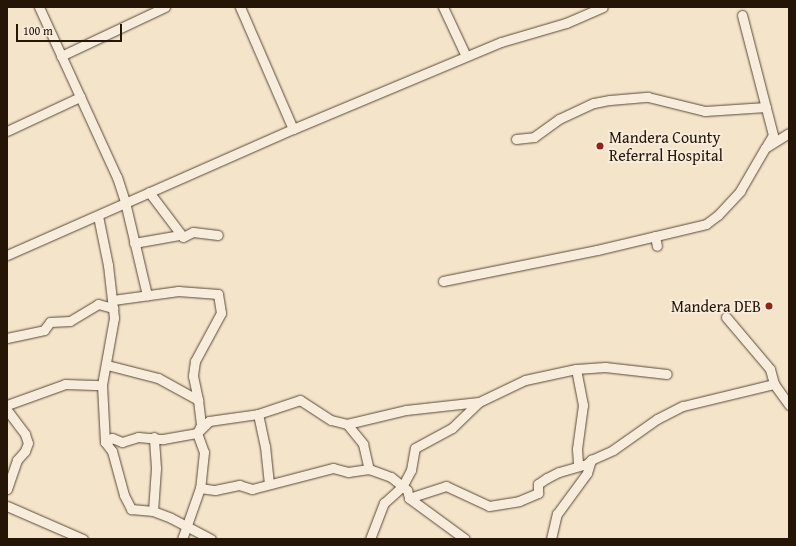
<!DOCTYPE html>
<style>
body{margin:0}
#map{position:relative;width:796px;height:546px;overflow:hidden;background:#f4e4ca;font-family:"Gentium Book Plus",serif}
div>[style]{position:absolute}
.roads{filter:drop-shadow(0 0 1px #594937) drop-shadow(0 0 1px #594937)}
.minor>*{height:9px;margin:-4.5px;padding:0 4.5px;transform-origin:4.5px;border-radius:4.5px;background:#f8eddd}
.dots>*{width:11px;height:11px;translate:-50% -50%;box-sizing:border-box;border:2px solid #f8eddd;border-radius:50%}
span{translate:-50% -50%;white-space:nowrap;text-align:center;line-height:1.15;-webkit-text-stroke:3.5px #f8eddd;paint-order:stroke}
.poi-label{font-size:16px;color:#251506}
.left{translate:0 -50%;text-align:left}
.right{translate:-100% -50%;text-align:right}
.frame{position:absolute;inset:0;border:8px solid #251506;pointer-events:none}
.scale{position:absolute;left:16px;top:24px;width:106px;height:18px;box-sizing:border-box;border:2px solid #251506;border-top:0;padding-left:5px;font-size:12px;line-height:14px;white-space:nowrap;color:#251506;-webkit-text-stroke:3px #f8eddd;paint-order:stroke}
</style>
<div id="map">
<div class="roads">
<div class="minor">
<div style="left:39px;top:7px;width:187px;rotate:65.4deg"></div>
<div style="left:117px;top:177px;width:26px;rotate:72deg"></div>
<div style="left:125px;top:202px;width:96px;rotate:76.7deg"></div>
<div style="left:240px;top:7px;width:133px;rotate:66.5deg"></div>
<div style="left:443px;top:7px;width:54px;rotate:64.9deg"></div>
<div style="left:742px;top:15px;width:124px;rotate:75.5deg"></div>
<div style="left:773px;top:135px;width:12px;rotate:121deg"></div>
<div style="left:61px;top:56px;width:115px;rotate:-25.2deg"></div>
<div style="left:7px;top:131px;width:81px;rotate:-25deg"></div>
<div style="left:516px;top:139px;width:18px;rotate:-6deg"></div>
<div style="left:534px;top:137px;width:31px;rotate:-36deg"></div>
<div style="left:559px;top:119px;width:38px;rotate:-25deg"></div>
<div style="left:594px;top:103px;width:16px;rotate:-11deg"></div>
<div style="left:610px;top:100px;width:38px;rotate:-5deg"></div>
<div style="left:648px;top:97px;width:59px;rotate:13.8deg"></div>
<div style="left:705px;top:111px;width:61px;rotate:-3.8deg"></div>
<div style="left:149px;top:192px;width:56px;rotate:52.9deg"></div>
<div style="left:183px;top:237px;width:11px;rotate:-27deg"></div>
<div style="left:193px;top:232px;width:25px;rotate:7deg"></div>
<div style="left:98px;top:216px;width:50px;rotate:78.5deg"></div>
<div style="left:108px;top:265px;width:53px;rotate:83.5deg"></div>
<div style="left:114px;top:318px;width:68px;rotate:100.2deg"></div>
<div style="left:102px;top:385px;width:57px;rotate:87deg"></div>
<div style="left:105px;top:442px;width:11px;rotate:52deg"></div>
<div style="left:112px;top:451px;width:46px;rotate:74.7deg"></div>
<div style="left:124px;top:495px;width:16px;rotate:63deg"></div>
<div style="left:131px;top:509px;width:22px;rotate:5deg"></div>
<div style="left:153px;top:511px;width:19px;rotate:21deg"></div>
<div style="left:171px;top:518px;width:45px;rotate:27.7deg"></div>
<div style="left:655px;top:236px;width:10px;rotate:79deg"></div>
<div style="left:134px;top:243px;width:47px;rotate:-9.9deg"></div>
<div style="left:7px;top:255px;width:313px;rotate:-23.8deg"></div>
<div style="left:293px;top:129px;width:225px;rotate:-22.7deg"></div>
<div style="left:501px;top:42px;width:68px;rotate:-16.3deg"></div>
<div style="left:566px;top:23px;width:40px;rotate:-23.4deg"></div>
<div style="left:443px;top:281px;width:157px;rotate:-11.4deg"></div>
<div style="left:597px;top:250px;width:112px;rotate:-13.4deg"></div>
<div style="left:706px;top:224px;width:15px;rotate:-37deg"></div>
<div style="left:718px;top:215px;width:33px;rotate:-47deg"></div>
<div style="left:740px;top:191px;width:50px;rotate:-59.8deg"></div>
<div style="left:765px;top:148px;width:28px;rotate:-32deg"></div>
<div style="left:113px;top:300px;width:66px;rotate:-7.9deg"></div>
<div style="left:178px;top:291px;width:40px;rotate:4.3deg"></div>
<div style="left:218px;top:294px;width:19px;rotate:81deg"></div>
<div style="left:221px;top:313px;width:55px;rotate:118.4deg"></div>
<div style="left:195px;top:361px;width:15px;rotate:98deg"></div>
<div style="left:193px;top:376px;width:25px;rotate:78deg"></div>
<div style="left:726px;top:317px;width:68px;rotate:49.8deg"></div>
<div style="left:770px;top:369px;width:16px;rotate:75deg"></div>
<div style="left:774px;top:384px;width:26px;rotate:54deg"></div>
<div style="left:7px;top:338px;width:38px;rotate:-12deg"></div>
<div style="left:44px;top:330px;width:10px;rotate:-53deg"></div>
<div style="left:50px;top:322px;width:20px;rotate:-3deg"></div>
<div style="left:70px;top:321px;width:33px;rotate:-31deg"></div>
<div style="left:98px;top:304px;width:16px;rotate:15deg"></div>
<div style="left:107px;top:365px;width:53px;rotate:14.3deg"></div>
<div style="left:158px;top:378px;width:46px;rotate:28.8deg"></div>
<div style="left:198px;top:400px;width:25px;rotate:83deg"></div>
<div style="left:201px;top:425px;width:9px;rotate:117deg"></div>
<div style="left:197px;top:433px;width:20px;rotate:70deg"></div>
<div style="left:204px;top:452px;width:36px;rotate:96deg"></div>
<div style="left:200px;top:488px;width:54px;rotate:109.4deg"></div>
<div style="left:576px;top:369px;width:37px;rotate:79deg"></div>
<div style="left:583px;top:405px;width:44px;rotate:97.8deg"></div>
<div style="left:577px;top:449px;width:16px;rotate:86deg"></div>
<div style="left:7px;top:405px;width:62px;rotate:-19.9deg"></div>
<div style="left:65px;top:384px;width:37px;rotate:2deg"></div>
<div style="left:7px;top:410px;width:30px;rotate:53deg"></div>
<div style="left:25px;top:434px;width:9px;rotate:72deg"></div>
<div style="left:28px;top:443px;width:9px;rotate:111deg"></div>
<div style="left:25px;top:451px;width:12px;rotate:132deg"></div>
<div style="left:17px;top:460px;width:31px;rotate:109deg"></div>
<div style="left:258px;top:414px;width:33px;rotate:78deg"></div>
<div style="left:265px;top:446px;width:38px;rotate:84deg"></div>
<div style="left:347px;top:424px;width:61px;rotate:-13.3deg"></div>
<div style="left:406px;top:410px;width:73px;rotate:-6.3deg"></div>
<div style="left:105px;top:442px;width:8px;rotate:-30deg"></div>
<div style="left:112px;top:438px;width:11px;rotate:22deg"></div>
<div style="left:122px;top:442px;width:17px;rotate:-17deg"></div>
<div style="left:138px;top:437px;width:25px;rotate:5deg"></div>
<div style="left:163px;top:439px;width:35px;rotate:-10deg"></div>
<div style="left:197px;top:433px;width:17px;rotate:-45deg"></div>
<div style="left:209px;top:421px;width:49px;rotate:-8.1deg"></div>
<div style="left:258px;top:414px;width:44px;rotate:-18.4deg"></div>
<div style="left:300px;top:400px;width:37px;rotate:33deg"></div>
<div style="left:331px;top:420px;width:16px;rotate:14deg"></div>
<div style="left:347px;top:424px;width:26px;rotate:51deg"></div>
<div style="left:363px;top:444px;width:26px;rotate:77deg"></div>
<div style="left:369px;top:469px;width:23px;rotate:20deg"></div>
<div style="left:391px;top:477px;width:21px;rotate:39deg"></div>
<div style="left:407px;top:490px;width:8px;rotate:76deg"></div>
<div style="left:409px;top:498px;width:69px;rotate:36.2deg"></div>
<div style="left:200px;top:488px;width:15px;rotate:8deg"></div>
<div style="left:215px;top:490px;width:25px;rotate:-12deg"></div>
<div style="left:239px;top:485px;width:14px;rotate:17deg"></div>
<div style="left:252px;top:489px;width:84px;rotate:-14.5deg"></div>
<div style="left:333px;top:468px;width:16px;rotate:15deg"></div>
<div style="left:348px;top:472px;width:21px;rotate:-8deg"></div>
<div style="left:409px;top:498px;width:39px;rotate:-18deg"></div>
<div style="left:446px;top:486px;width:47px;rotate:24.9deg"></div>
<div style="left:489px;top:506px;width:30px;rotate:-9deg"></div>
<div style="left:519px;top:501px;width:21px;rotate:-23deg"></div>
<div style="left:538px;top:493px;width:9px;rotate:-90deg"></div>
<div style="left:538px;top:484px;width:11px;rotate:-34deg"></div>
<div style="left:547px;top:478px;width:13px;rotate:-27deg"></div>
<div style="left:559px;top:472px;width:29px;rotate:-16deg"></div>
<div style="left:587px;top:464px;width:6px;rotate:-45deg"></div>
<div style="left:7px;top:506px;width:83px;rotate:23.5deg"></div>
<div style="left:153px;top:511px;width:43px;rotate:-86deg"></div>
<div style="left:156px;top:468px;width:31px;rotate:-94deg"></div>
<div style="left:370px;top:539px;width:39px;rotate:-69deg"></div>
<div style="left:384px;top:503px;width:24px;rotate:-42deg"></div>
<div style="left:402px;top:487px;width:19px;rotate:-62deg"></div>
<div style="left:411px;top:470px;width:22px;rotate:-80deg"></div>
<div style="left:415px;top:448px;width:42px;rotate:-28.4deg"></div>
<div style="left:452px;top:428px;width:37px;rotate:-44deg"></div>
<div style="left:479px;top:402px;width:51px;rotate:-25.6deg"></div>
<div style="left:525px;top:380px;width:52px;rotate:-12.2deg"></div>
<div style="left:576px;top:369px;width:29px;rotate:-4deg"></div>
<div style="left:605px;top:367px;width:62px;rotate:6.4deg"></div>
<div style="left:551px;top:539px;width:26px;rotate:-77deg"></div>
<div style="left:557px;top:514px;width:51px;rotate:-53.8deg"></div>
<div style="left:587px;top:473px;width:14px;rotate:-73deg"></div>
<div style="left:591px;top:460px;width:24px;rotate:-24deg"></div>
<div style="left:613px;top:450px;width:54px;rotate:-35.2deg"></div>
<div style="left:657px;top:419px;width:29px;rotate:-27deg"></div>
<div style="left:683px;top:406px;width:94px;rotate:-13.6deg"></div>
</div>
</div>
<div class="dots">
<div style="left:600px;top:146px;background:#8f2418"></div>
<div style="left:769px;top:306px;background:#8f2418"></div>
</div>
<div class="poi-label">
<span class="left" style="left:609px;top:146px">Mandera County<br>Referral Hospital</span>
<span class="right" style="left:761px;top:306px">Mandera DEB</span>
</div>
<div class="frame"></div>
<div class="scale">100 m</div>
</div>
